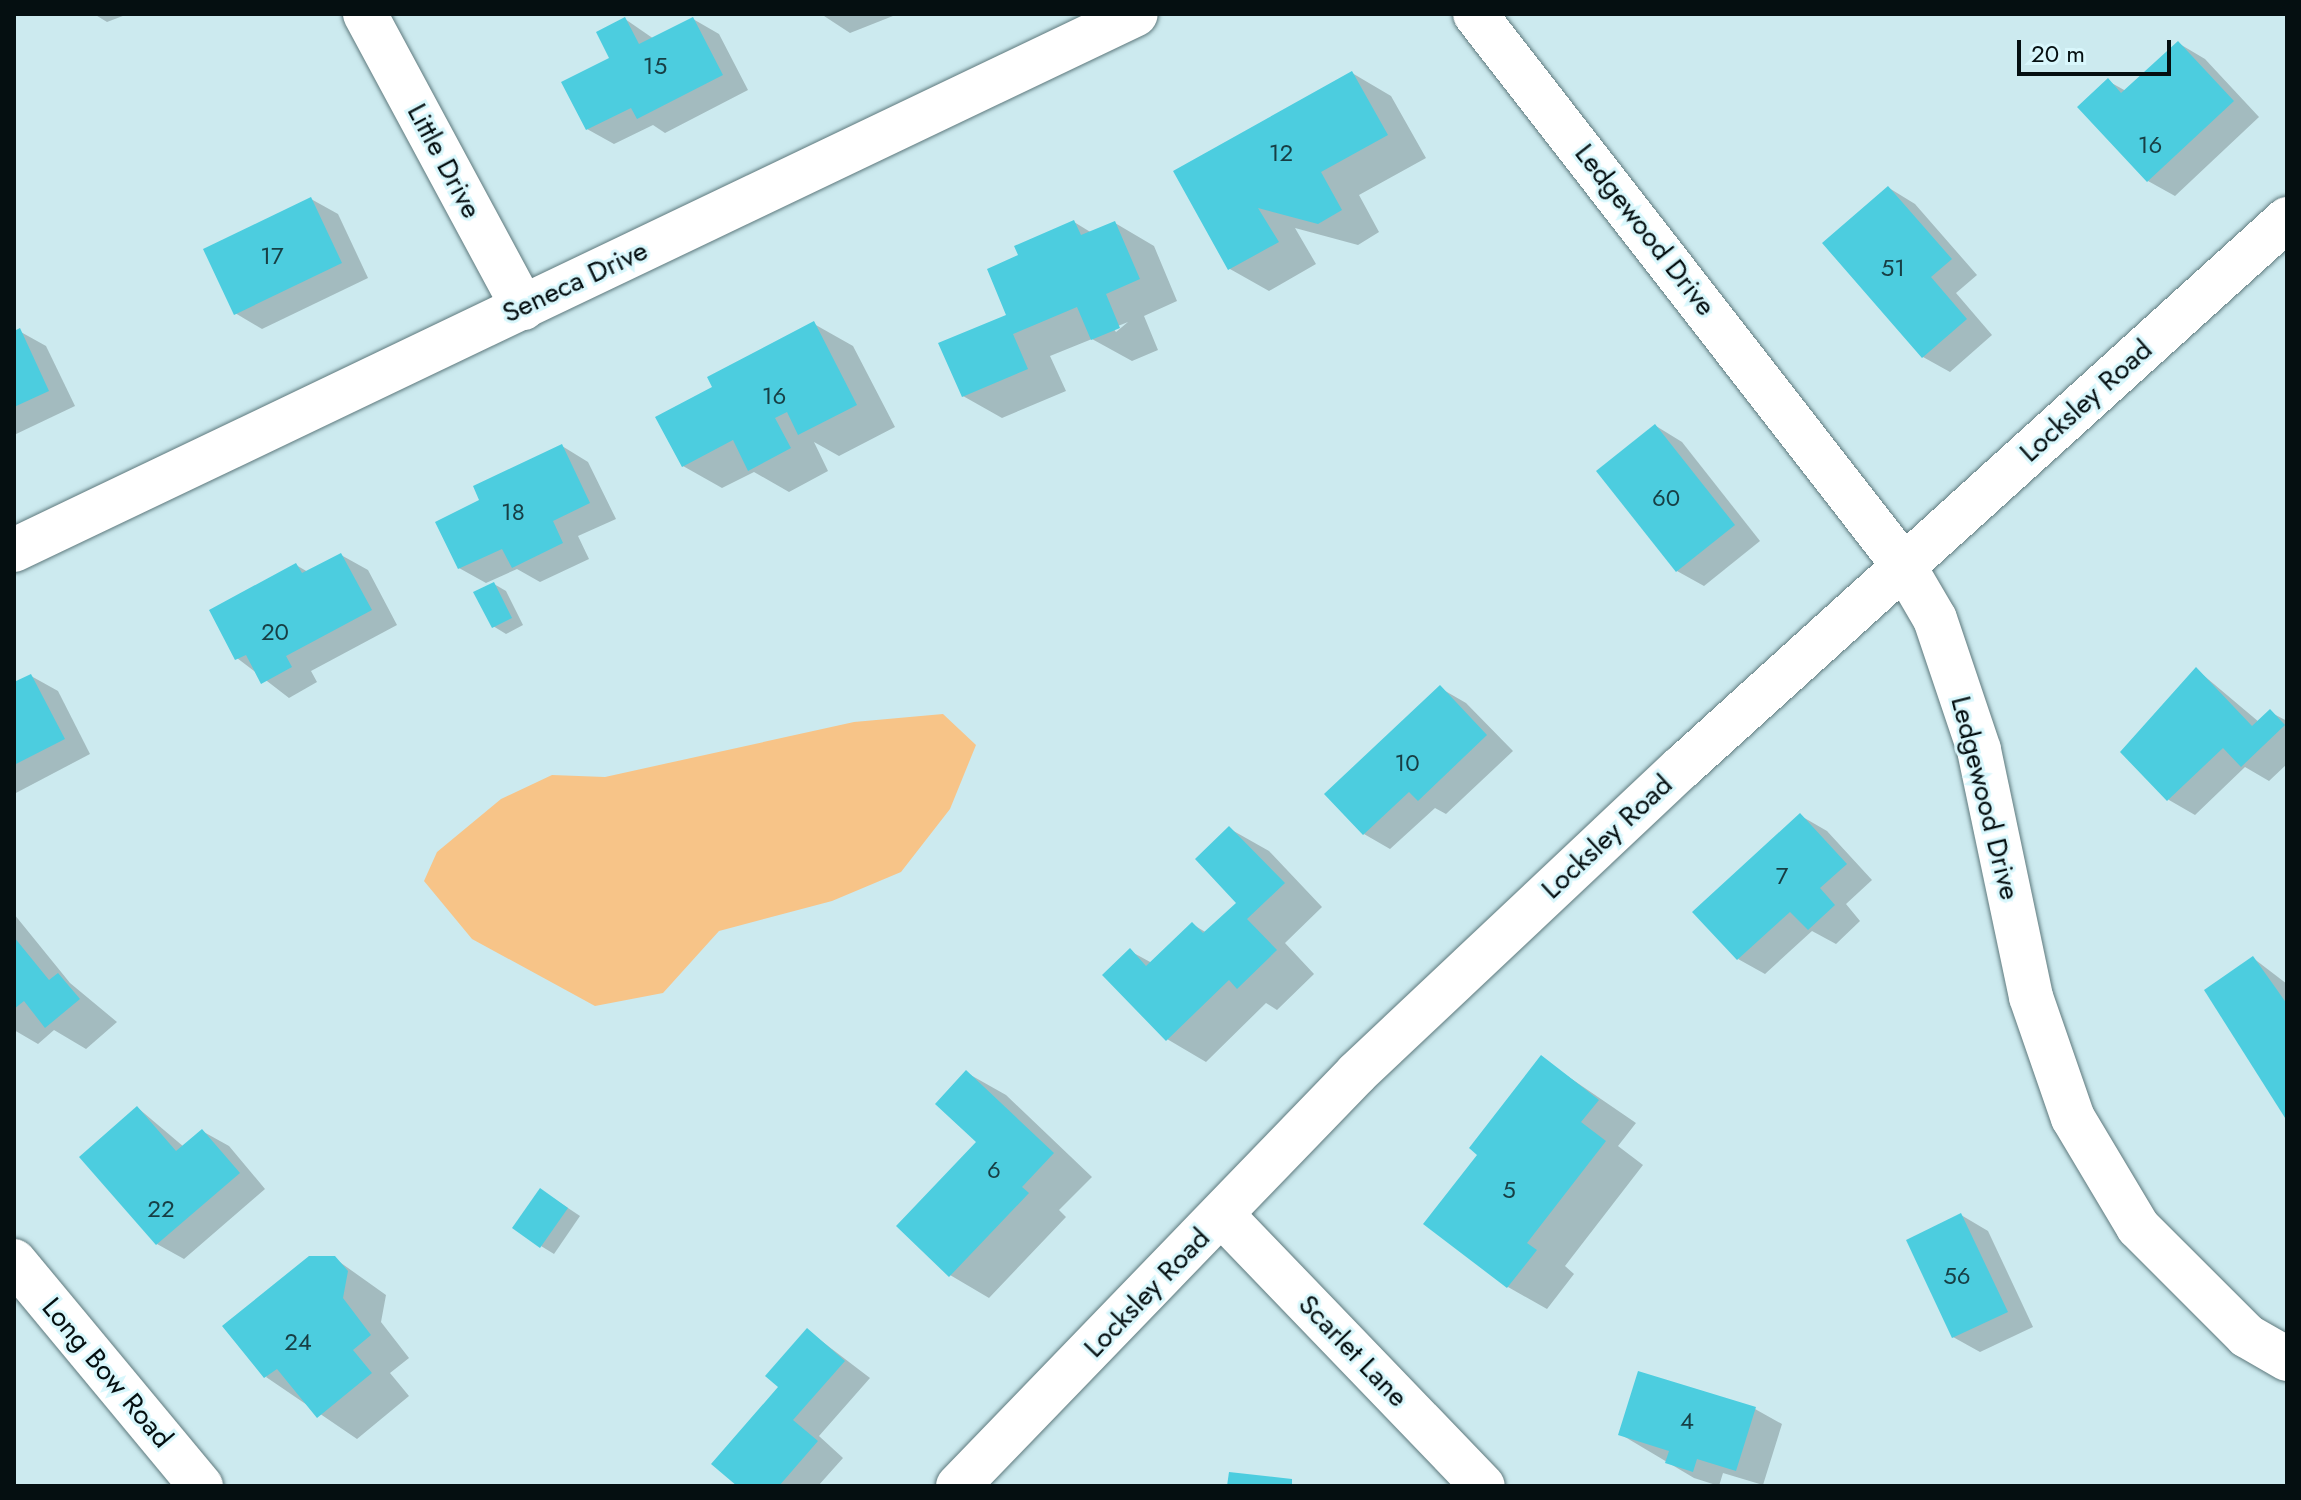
<!DOCTYPE html>
<style>
body{margin:0}
#map{position:relative;width:2301px;height:1500px;overflow:hidden;background:#cceaef;font-family:Jost,sans-serif}
div>[style]{position:absolute}
.green>*{inset:0;background:#f7c488}
.shadow>*{inset:0;background:#0003}
.building>*{inset:0;background:#4ccddf}
.roads{filter:drop-shadow(0 0 2px #5e797d) drop-shadow(0 0 2px #5e797d)}
.street>*{height:44px;margin:-22px;padding:0 22px;transform-origin:22px;border-radius:22px;background:#fff}
span{translate:-50% -50%;white-space:nowrap;text-align:center;line-height:1.15;-webkit-text-stroke:6px #d9f7fc;paint-order:stroke}
.number-label{font-size:24px;color:#173e44}
.number-label span{-webkit-text-stroke-width:0}
.street-label{font-size:28px;color:#050f11}
.frame{position:absolute;inset:0;border:16px solid #050f11;pointer-events:none}
.scale{position:absolute;left:2017px;top:40px;width:154px;height:36px;box-sizing:border-box;border:4px solid #050f11;border-top:0;padding-left:10px;font-size:24px;line-height:28px;white-space:nowrap;color:#050f11;-webkit-text-stroke:6px #d9f7fc;paint-order:stroke}
</style>
<div id="map">
<div class="green">
<div style="clip-path:polygon(943px 714px,976px 745px,950px 809px,901px 872px,832px 901px,719px 931px,663px 993px,595px 1006px,472px 939px,424px 881px,437px 852px,501px 799px,552px 775px,605px 777px,854px 722px)"></div>
</div>
<div class="shadow">
<div style="clip-path:polygon(94px 14px,128px 14px,107px 22px)"></div>
<div style="clip-path:polygon(821px 14px,898px 14px,850px 33px)"></div>
<div style="clip-path:polygon(625px 19px,654px 39px,693px 19px,719px 34px,748px 90px,665px 133px,653px 125px,614px 144px,587px 129px)"></div>
<div style="clip-path:polygon(2178px 43px,2205px 59px,2259px 117px,2175px 196px,2148px 181px,2108px 81px,2126px 91px)"></div>
<div style="clip-path:polygon(1352px 73px,1391px 96px,1426px 158px,1359px 195px,1379px 232px,1358px 245px,1295px 228px,1316px 264px,1269px 291px,1230px 269px,1175px 171px)"></div>
<div style="clip-path:polygon(1889px 188px,1915px 204px,1977px 275px,1956px 293px,1992px 335px,1950px 372px,1923px 357px)"></div>
<div style="clip-path:polygon(311px 199px,338px 214px,368px 278px,262px 329px,235px 313px)"></div>
<div style="clip-path:polygon(evenodd,1074px 222px,1092px 233px,1115px 223px,1154px 246px,1177px 301px,1144px 316px,1158px 350px,1132px 361px,1092px 339px,1050px 356px,1066px 391px,1002px 418px,963px 396px,1008px 316px,1021px 256px,1074px 222px,1128px 322px,1116px 332px,1113px 328px,1128px 322px)"></div>
<div style="clip-path:polygon(814px 324px,853px 346px,895px 427px,839px 456px,814px 442px,828px 471px,789px 492px,754px 472px,722px 488px,683px 466px,715px 388px)"></div>
<div style="clip-path:polygon(19px 331px,46px 346px,75px 406px,14px 435px)"></div>
<div style="clip-path:polygon(1656px 426px,1682px 442px,1760px 541px,1704px 586px,1677px 571px)"></div>
<div style="clip-path:polygon(562px 446px,588px 462px,616px 519px,578px 536px,589px 559px,540px 582px,517px 569px,486px 583px,459px 568px,482px 501px)"></div>
<div style="clip-path:polygon(341px 555px,368px 570px,397px 625px,311px 671px,317px 682px,289px 698px,237px 658px,296px 565px,308px 572px)"></div>
<div style="clip-path:polygon(494px 584px,506px 591px,523px 625px,506px 634px,493px 626px)"></div>
<div style="clip-path:polygon(2196px 669px,2259px 722px,2270px 712px,2287px 721px,2287px 764px,2269px 781px,2245px 767px,2195px 815px,2169px 800px,2123px 752px)"></div>
<div style="clip-path:polygon(31px 676px,58px 691px,90px 754px,14px 794px,14px 685px)"></div>
<div style="clip-path:polygon(1440px 688px,1466px 703px,1513px 751px,1446px 814px,1435px 808px,1390px 849px,1364px 834px)"></div>
<div style="clip-path:polygon(1801px 816px,1827px 831px,1872px 880px,1846px 904px,1860px 921px,1836px 944px,1812px 931px,1765px 974px,1738px 959px)"></div>
<div style="clip-path:polygon(1230px 829px,1269px 851px,1322px 907px,1285px 943px,1314px 974px,1277px 1010px,1266px 1003px,1206px 1062px,1167px 1039px,1130px 951px,1152px 963px,1192px 924px,1207px 933px,1239px 903px)"></div>
<div style="clip-path:polygon(14px 914px,70px 983px,117px 1022px,86px 1049px,54px 1030px,38px 1044px,14px 1030px)"></div>
<div style="clip-path:polygon(2253px 958px,2287px 984px,2287px 1116px)"></div>
<div style="clip-path:polygon(1541px 1058px,1636px 1123px,1618px 1146px,1643px 1165px,1565px 1266px,1574px 1274px,1547px 1309px,1508px 1287px,1480px 1154px)"></div>
<div style="clip-path:polygon(967px 1073px,1006px 1095px,1092px 1177px,1059px 1210px,1066px 1217px,989px 1298px,950px 1275px,978px 1142px)"></div>
<div style="clip-path:polygon(138px 1108px,184px 1147px,202px 1131px,229px 1146px,265px 1189px,184px 1259px,157px 1244px)"></div>
<div style="clip-path:polygon(553px 1198px,580px 1216px,554px 1254px,541px 1246px)"></div>
<div style="clip-path:polygon(1961px 1215px,1988px 1231px,2033px 1327px,1980px 1352px,1953px 1337px)"></div>
<div style="clip-path:polygon(334px 1258px,386px 1295px,381px 1322px,409px 1358px,390px 1373px,409px 1396px,357px 1439px,266px 1377px)"></div>
<div style="clip-path:polygon(807px 1330px,870px 1378px,819px 1436px,843px 1458px,818px 1486px,740px 1486px)"></div>
<div style="clip-path:polygon(1755px 1409px,1782px 1424px,1763px 1485px,1723px 1473px,1719px 1486px,1694px 1478px,1620px 1434px)"></div>
</div>
<div class="building">
<div style="clip-path:polygon(625px 17px,639px 44px,693px 17px,723px 75px,637px 119px,631px 108px,586px 130px,561px 82px,609px 58px,596px 32px)"></div>
<div style="clip-path:polygon(2178px 41px,2234px 101px,2147px 182px,2077px 107px,2108px 78px,2121px 93px)"></div>
<div style="clip-path:polygon(1352px 71px,1388px 135px,1321px 172px,1342px 210px,1318px 224px,1258px 208px,1279px 242px,1228px 270px,1173px 171px)"></div>
<div style="clip-path:polygon(1888px 186px,1952px 259px,1931px 277px,1967px 319px,1922px 358px,1822px 243px)"></div>
<div style="clip-path:polygon(311px 197px,342px 263px,234px 315px,203px 249px)"></div>
<div style="clip-path:polygon(1074px 220px,1081px 235px,1115px 221px,1140px 279px,1106px 294px,1120px 328px,1091px 340px,1077px 307px,1013px 334px,1028px 369px,962px 397px,938px 343px,1006px 315px,987px 269px,1018px 255px,1014px 246px)"></div>
<div style="clip-path:polygon(814px 321px,857px 405px,798px 435px,787px 412px,775px 418px,791px 448px,748px 471px,733px 440px,682px 467px,655px 417px,712px 387px,707px 377px)"></div>
<div style="clip-path:polygon(20px 328px,49px 391px,14px 407px,14px 331px)"></div>
<div style="clip-path:polygon(1655px 424px,1735px 525px,1676px 572px,1596px 471px)"></div>
<div style="clip-path:polygon(562px 444px,590px 503px,553px 521px,563px 543px,512px 568px,502px 549px,458px 569px,435px 522px,479px 500px,473px 486px)"></div>
<div style="clip-path:polygon(341px 553px,372px 610px,286px 656px,292px 667px,261px 684px,246px 655px,235px 660px,209px 610px,296px 563px,302px 573px)"></div>
<div style="clip-path:polygon(494px 582px,512px 618px,492px 628px,473px 592px)"></div>
<div style="clip-path:polygon(2196px 667px,2252px 726px,2270px 709px,2285px 725px,2241px 767px,2223px 748px,2167px 801px,2120px 752px)"></div>
<div style="clip-path:polygon(31px 674px,65px 739px,14px 765px,14px 682px)"></div>
<div style="clip-path:polygon(1440px 685px,1487px 735px,1418px 801px,1409px 792px,1363px 835px,1324px 794px)"></div>
<div style="clip-path:polygon(1800px 813px,1847px 864px,1820px 888px,1835px 905px,1808px 930px,1790px 912px,1737px 960px,1692px 912px)"></div>
<div style="clip-path:polygon(1229px 826px,1285px 883px,1247px 919px,1277px 950px,1237px 989px,1229px 980px,1166px 1041px,1102px 975px,1130px 948px,1146px 966px,1192px 922px,1203px 933px,1236px 903px,1195px 859px)"></div>
<div style="clip-path:polygon(14px 937px,49px 980px,58px 973px,80px 999px,45px 1028px,24px 1001px,14px 1009px)"></div>
<div style="clip-path:polygon(2253px 956px,2287px 1004px,2287px 1121px,2204px 990px)"></div>
<div style="clip-path:polygon(1541px 1055px,1599px 1100px,1581px 1122px,1606px 1141px,1527px 1243px,1537px 1250px,1507px 1288px,1423px 1224px,1477px 1155px,1469px 1148px)"></div>
<div style="clip-path:polygon(966px 1070px,1054px 1153px,1022px 1187px,1029px 1193px,949px 1277px,896px 1226px,976px 1142px,935px 1104px)"></div>
<div style="clip-path:polygon(137px 1106px,176px 1151px,202px 1129px,240px 1173px,156px 1245px,79px 1157px)"></div>
<div style="clip-path:polygon(540px 1188px,568px 1208px,540px 1248px,512px 1228px)"></div>
<div style="clip-path:polygon(1961px 1213px,2008px 1312px,1952px 1338px,1906px 1240px)"></div>
<div style="clip-path:polygon(309px 1256px,335px 1256px,348px 1271px,343px 1298px,371px 1335px,353px 1350px,372px 1373px,317px 1418px,277px 1369px,264px 1378px,222px 1326px)"></div>
<div style="clip-path:polygon(807px 1328px,845px 1361px,793px 1420px,818px 1441px,779px 1486px,737px 1486px,711px 1464px,778px 1387px,765px 1376px)"></div>
<div style="clip-path:polygon(1638px 1371px,1756px 1407px,1736px 1471px,1697px 1459px,1693px 1472px,1665px 1463px,1669px 1451px,1618px 1435px)"></div>
<div style="clip-path:polygon(1229px 1472px,1292px 1479px,1292px 1486px,1227px 1486px)"></div>
</div>
<div class="roads">
<div class="street">
<div style="left:365px;top:14px;width:334px;rotate:61.7deg"></div>
<div style="left:1475px;top:14px;width:699px;rotate:52.15deg"></div>
<div style="left:1904px;top:566px;width:61px;rotate:59.7deg"></div>
<div style="left:1935px;top:619px;width:138px;rotate:71.4deg"></div>
<div style="left:1979px;top:750px;width:252px;rotate:78.1deg"></div>
<div style="left:2031px;top:997px;width:128px;rotate:70.9deg"></div>
<div style="left:2073px;top:1118px;width:127px;rotate:59.2deg"></div>
<div style="left:2138px;top:1227px;width:154px;rotate:45deg"></div>
<div style="left:2247px;top:1336px;width:46px;rotate:29.9deg"></div>
<div style="left:14px;top:550px;width:1243px;rotate:-25.53deg"></div>
<div style="left:1222px;top:1215px;width:376px;rotate:46.1deg"></div>
<div style="left:14px;top:1261px;width:293px;rotate:50.3deg"></div>
<div style="left:958px;top:1486px;width:574px;rotate:-45.99deg"></div>
<div style="left:1357px;top:1073px;width:445px;rotate:-43.3deg"></div>
<div style="left:1681px;top:768px;width:818px;rotate:-42.17deg"></div>
</div>
</div>
<div class="number-label">
<span style="left:655px;top:66px">15</span>
<span style="left:2150px;top:145px">16</span>
<span style="left:1281px;top:153px">12</span>
<span style="left:272px;top:256px">17</span>
<span style="left:1893px;top:268px">51</span>
<span style="left:774px;top:396px">16</span>
<span style="left:1666px;top:498px">60</span>
<span style="left:513px;top:512px">18</span>
<span style="left:275px;top:632px">20</span>
<span style="left:1407px;top:763px">10</span>
<span style="left:1782px;top:876px">7</span>
<span style="left:994px;top:1170px">6</span>
<span style="left:1509px;top:1190px">5</span>
<span style="left:161px;top:1209px">22</span>
<span style="left:1957px;top:1276px">56</span>
<span style="left:298px;top:1342px">24</span>
<span style="left:1687px;top:1421px">4</span>
</div>
<div class="street-label">
<span style="left:444px;top:161px;rotate:62deg">Little Drive</span>
<span style="left:1645px;top:230px;rotate:52deg">Ledgewood Drive</span>
<span style="left:575px;top:282px;rotate:-25deg">Seneca Drive</span>
<span style="left:2086px;top:401px;rotate:-42deg">Locksley Road</span>
<span style="left:1985px;top:798px;rotate:76deg">Ledgewood Drive</span>
<span style="left:1607px;top:837px;rotate:-43deg">Locksley Road</span>
<span style="left:1147px;top:1293px;rotate:-46deg">Locksley Road</span>
<span style="left:1353px;top:1351px;rotate:46deg">Scarlet Lane</span>
<span style="left:107px;top:1373px;rotate:50deg">Long Bow Road</span>
</div>
<div class="frame"></div>
<div class="scale">20 m</div>
</div>
